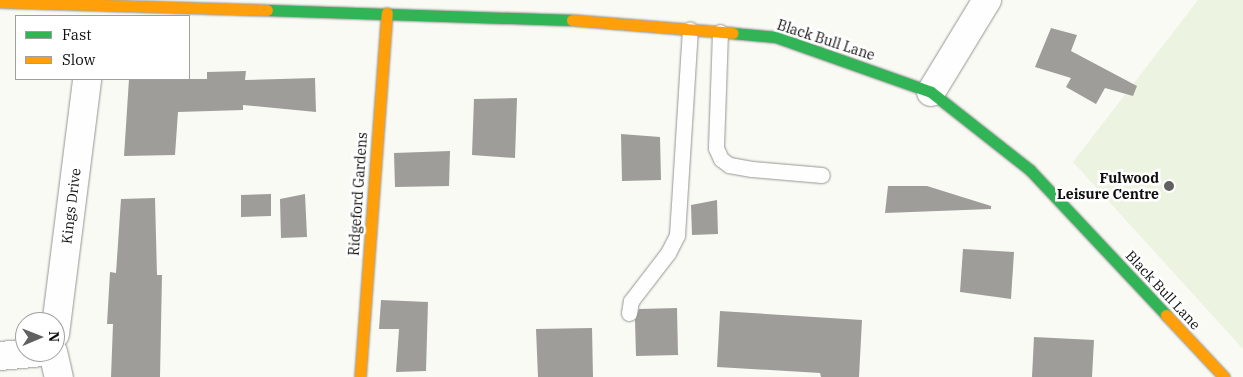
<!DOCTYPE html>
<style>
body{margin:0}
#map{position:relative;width:1243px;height:377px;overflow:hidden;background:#fafaf5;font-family:"IBM Plex Serif",serif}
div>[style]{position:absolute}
.pitch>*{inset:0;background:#ecf3e1}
.building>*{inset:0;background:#9e9d9a}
.roads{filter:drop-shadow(0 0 1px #959593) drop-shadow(0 0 1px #959593)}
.lane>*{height:15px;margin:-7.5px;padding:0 7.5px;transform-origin:7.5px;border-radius:7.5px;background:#fefefe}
.street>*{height:28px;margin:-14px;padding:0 14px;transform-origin:14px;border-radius:14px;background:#fefefe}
.fast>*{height:11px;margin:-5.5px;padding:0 5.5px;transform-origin:5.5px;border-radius:5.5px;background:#30b455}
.slow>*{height:11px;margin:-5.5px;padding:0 5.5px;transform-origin:5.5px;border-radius:5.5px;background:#ff9f0a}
.dots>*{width:14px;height:14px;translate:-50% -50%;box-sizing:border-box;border:2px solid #fff;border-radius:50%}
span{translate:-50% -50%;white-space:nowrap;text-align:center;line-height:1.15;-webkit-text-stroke:5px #fff;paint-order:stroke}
.street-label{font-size:14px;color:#0f0f0f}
.poi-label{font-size:14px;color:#0f0f0f;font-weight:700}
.right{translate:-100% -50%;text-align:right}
.legend{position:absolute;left:15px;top:15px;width:175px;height:65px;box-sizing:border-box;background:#fff;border:1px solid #9f9f9f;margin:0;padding:6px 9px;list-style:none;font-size:15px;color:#0f0f0f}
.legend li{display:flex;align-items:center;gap:10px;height:25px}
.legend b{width:25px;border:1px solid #9f9f9f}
.north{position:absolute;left:15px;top:312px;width:50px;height:50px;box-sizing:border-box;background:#fff;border:1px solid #9f9f9f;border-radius:50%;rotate:89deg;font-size:14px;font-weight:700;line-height:20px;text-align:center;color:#0f0f0f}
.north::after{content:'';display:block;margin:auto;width:18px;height:22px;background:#616160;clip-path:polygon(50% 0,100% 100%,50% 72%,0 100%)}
</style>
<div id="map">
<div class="pitch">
<div style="clip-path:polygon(1198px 0,1243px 0,1243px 349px,1073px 162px)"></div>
</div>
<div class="building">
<div style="clip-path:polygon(1051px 28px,1077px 35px,1071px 51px,1137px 86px,1133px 96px,1105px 88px,1096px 104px,1066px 87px,1071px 78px,1035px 67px)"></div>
<div style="clip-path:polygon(246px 71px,245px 80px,315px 78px,316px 112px,243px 105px,243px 110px,178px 112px,175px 155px,124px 156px,129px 79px,207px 79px,207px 72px)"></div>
<div style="clip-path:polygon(517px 98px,515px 158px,472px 155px,474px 99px)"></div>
<div style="clip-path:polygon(621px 134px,660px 137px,661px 180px,622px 181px)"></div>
<div style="clip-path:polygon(450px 151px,449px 186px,395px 187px,394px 153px)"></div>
<div style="clip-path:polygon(888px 186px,927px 186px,991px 206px,991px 209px,885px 213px)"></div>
<div style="clip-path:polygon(271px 194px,271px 216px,241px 217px,241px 195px)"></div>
<div style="clip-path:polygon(305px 194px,307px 237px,281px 238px,280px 199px)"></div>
<div style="clip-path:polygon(155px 198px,157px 275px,162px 275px,160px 377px,111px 377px,113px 324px,107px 324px,110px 272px,116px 273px,121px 199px)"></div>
<div style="clip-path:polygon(717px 200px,718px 234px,692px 235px,691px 205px)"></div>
<div style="clip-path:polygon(963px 249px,1014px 252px,1011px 299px,960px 292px)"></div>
<div style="clip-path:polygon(381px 300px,428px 302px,426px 371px,396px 372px,399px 329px,379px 329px)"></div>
<div style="clip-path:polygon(677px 308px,678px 355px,636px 356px,635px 320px,639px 309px)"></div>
<div style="clip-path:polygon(720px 311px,862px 320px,859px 377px,821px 377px,820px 373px,717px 367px)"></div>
<div style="clip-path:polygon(592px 328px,593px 377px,538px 377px,536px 329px)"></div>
<div style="clip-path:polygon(1034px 337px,1094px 340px,1092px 377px,1032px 377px)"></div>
</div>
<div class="roads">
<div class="lane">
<div style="left:720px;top:32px;width:116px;rotate:92deg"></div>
<div style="left:716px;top:148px;width:12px;rotate:66deg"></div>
<div style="left:721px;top:159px;width:10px;rotate:37deg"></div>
<div style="left:729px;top:165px;width:23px;rotate:10deg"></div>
<div style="left:752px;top:169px;width:70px;rotate:4.9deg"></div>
<div style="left:629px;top:313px;width:12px;rotate:-81deg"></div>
<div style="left:631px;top:301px;width:61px;rotate:-52.4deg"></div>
<div style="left:668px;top:253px;width:20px;rotate:-63deg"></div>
<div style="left:677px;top:235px;width:206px;rotate:-86.4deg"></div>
</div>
<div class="street">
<div style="left:931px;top:92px;width:108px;rotate:-58.7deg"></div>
<div style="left:55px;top:334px;width:257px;rotate:-82.8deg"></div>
<div style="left:53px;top:352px;width:26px;rotate:77deg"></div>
<div style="left:0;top:356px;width:43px;rotate:-5.3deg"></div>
</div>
<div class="fast">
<div style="left:267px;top:10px;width:305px;rotate:1.9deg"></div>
<div style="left:732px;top:33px;width:44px;rotate:5.2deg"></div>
<div style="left:776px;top:37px;width:164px;rotate:19.5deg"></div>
<div style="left:931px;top:92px;width:126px;rotate:38.2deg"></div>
<div style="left:1030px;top:170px;width:199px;rotate:46.8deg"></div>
</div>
<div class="slow">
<div style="left:0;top:2px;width:267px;rotate:1.7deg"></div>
<div style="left:572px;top:20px;width:161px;rotate:4.6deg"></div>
<div style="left:1166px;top:315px;width:85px;rotate:46.9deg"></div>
<div style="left:360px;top:377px;width:365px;rotate:-85.8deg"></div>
</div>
</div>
<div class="dots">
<div style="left:1169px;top:186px;background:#616160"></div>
</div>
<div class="street-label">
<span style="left:826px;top:40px;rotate:18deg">Black Bull Lane</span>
<span style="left:358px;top:194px;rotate:-86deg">Ridgeford Gardens</span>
<span style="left:71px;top:206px;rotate:-83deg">Kings Drive</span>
<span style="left:1163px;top:290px;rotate:47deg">Black Bull Lane</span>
</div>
<div class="poi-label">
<span class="right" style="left:1159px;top:186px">Fulwood<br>Leisure Centre</span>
</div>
<ul class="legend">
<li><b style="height:6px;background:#30b455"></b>Fast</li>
<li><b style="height:6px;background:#ff9f0a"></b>Slow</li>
</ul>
<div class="north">N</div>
</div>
